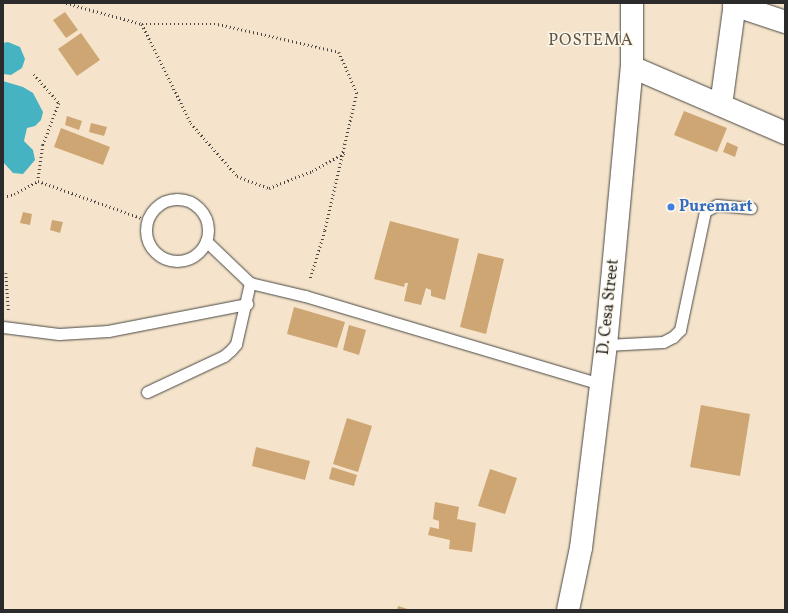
<!DOCTYPE html>
<style>
body{margin:0}
#map{position:relative;width:788px;height:613px;overflow:hidden;background:#f5e4cb;font-family:Vollkorn,serif}
div>[style]{position:absolute}
.water>*{inset:0;background:#46b3c2}
.building>*{inset:0;background:#cda673}
.path>*{height:2.5px;margin-top:-1.25px;transform-origin:0;background:repeating-linear-gradient(90deg,#494743 0 1px,transparent 0 4px)}
.roads{filter:drop-shadow(0 0 1px #494743) drop-shadow(0 0 1px #494743)}
.service>*{height:11px;margin:-5.5px;padding:0 5.5px;transform-origin:5.5px;border-radius:5.5px;background:#fff}
.service>.ring{margin:-5.5px;padding:0;box-sizing:content-box;background:none;border:11px solid #fff;border-radius:50%}
.minor>*{height:22px;margin:-11px;padding:0 11px;transform-origin:11px;border-radius:11px;background:#fff}
.dots>*{width:11px;height:11px;translate:-50% -50%;box-sizing:border-box;border:2px solid #fbf7ec;border-radius:50%}
span{translate:-50% -50%;white-space:nowrap;text-align:center;line-height:1.15;-webkit-text-stroke:3px #fbf7ec;paint-order:stroke}
.shop-label{font-size:16px;color:#366cbe;font-weight:700}
.left{translate:0 -50%;text-align:left}
.street-label{font-size:16px;color:#2b2b2b}
.neighbourhood-label{font-size:17px;color:#645644;letter-spacing:1px}
.frame{position:absolute;inset:0;border:4px solid #2b2b2b;pointer-events:none}
</style>
<div id="map">
<div class="water">
<div style="clip-path:polygon(8px 42px,20px 47px,25px 59px,22px 68px,11px 75px,3px 74px,3px 43px)"></div>
<div style="clip-path:polygon(3px 81px,23px 87px,33px 93px,43px 112px,41px 120px,35px 126px,27px 128px,24px 141px,33px 150px,35px 160px,23px 174px,13px 173px,3px 162px)"></div>
</div>
<div class="building">
<div style="clip-path:polygon(65px 12px,78px 30px,66px 38px,53px 20px)"></div>
<div style="clip-path:polygon(81px 33px,100px 60px,77px 76px,58px 49px)"></div>
<div style="clip-path:polygon(684px 111px,727px 128px,717px 152px,674px 135px)"></div>
<div style="clip-path:polygon(67px 116px,82px 121px,79px 130px,65px 125px)"></div>
<div style="clip-path:polygon(91px 123px,107px 127px,104px 136px,89px 132px)"></div>
<div style="clip-path:polygon(61px 128px,110px 147px,103px 165px,54px 147px)"></div>
<div style="clip-path:polygon(727px 142px,738px 147px,735px 157px,723px 152px)"></div>
<div style="clip-path:polygon(23px 212px,32px 214px,30px 225px,20px 223px)"></div>
<div style="clip-path:polygon(52px 220px,63px 222px,60px 233px,50px 230px)"></div>
<div style="clip-path:polygon(390px 221px,459px 239px,445px 300px,431px 296px,431px 290px,426px 288px,421px 305px,404px 301px,408px 283px,405px 283px,404px 287px,374px 279px)"></div>
<div style="clip-path:polygon(478px 253px,504px 259px,486px 334px,460px 327px)"></div>
<div style="clip-path:polygon(294px 307px,345px 322px,337px 348px,287px 334px)"></div>
<div style="clip-path:polygon(349px 325px,366px 330px,359px 355px,343px 350px)"></div>
<div style="clip-path:polygon(701px 405px,750px 414px,740px 476px,690px 467px)"></div>
<div style="clip-path:polygon(347px 418px,372px 426px,358px 472px,333px 464px)"></div>
<div style="clip-path:polygon(256px 447px,310px 461px,305px 480px,252px 466px)"></div>
<div style="clip-path:polygon(332px 467px,357px 475px,354px 486px,329px 479px)"></div>
<div style="clip-path:polygon(490px 469px,517px 478px,505px 514px,478px 506px)"></div>
<div style="clip-path:polygon(435px 502px,459px 507px,457px 519px,476px 523px,472px 552px,449px 549px,450px 540px,428px 535px,430px 527px,439px 529px,439px 521px,433px 519px)"></div>
<div style="clip-path:polygon(398px 606px,411px 610px,397px 610px)"></div>
</div>
<div class="path">
<div style="left:66px;top:3px;width:79px;rotate:15.4deg"></div>
<div style="left:142px;top:24px;width:76px"></div>
<div style="left:218px;top:24px;width:124px;rotate:13deg"></div>
<div style="left:339px;top:52px;width:45px;rotate:66.3deg"></div>
<div style="left:357px;top:93px;width:142px;rotate:103.1deg"></div>
<div style="left:325px;top:231px;width:51px;rotate:107deg"></div>
<div style="left:142px;top:24px;width:110px;rotate:63.7deg"></div>
<div style="left:191px;top:123px;width:70px;rotate:49deg"></div>
<div style="left:237px;top:176px;width:34px;rotate:21deg"></div>
<div style="left:269px;top:188px;width:46px;rotate:-21.6deg"></div>
<div style="left:312px;top:171px;width:37px;rotate:-29deg"></div>
<div style="left:34px;top:74px;width:38px;rotate:49deg"></div>
<div style="left:59px;top:103px;width:45px;rotate:110.9deg"></div>
<div style="left:43px;top:145px;width:36px;rotate:98deg"></div>
<div style="left:38px;top:181px;width:116px;rotate:19.7deg"></div>
<div style="left:3px;top:197px;width:11px;rotate:-15deg"></div>
<div style="left:14px;top:194px;width:27px;rotate:-28deg"></div>
<div style="left:6px;top:273px;width:39px;rotate:86deg"></div>
</div>
<div class="roads">
<div class="service">
<div class="ring" style="left:146px;top:199px;width:51px;height:51px"></div>
<div style="left:206px;top:241px;width:61px;rotate:43.7deg"></div>
<div style="left:250px;top:283px;width:57px;rotate:13.3deg"></div>
<div style="left:305px;top:296px;width:309px;rotate:16.6deg"></div>
<div style="left:3px;top:327px;width:56px;rotate:7.1deg"></div>
<div style="left:59px;top:334px;width:49px;rotate:-3.5deg"></div>
<div style="left:108px;top:331px;width:142px;rotate:-11deg"></div>
<div style="left:606px;top:345px;width:57px;rotate:-3deg"></div>
<div style="left:663px;top:342px;width:11px;rotate:-27deg"></div>
<div style="left:673px;top:337px;width:10px;rotate:-45deg"></div>
<div style="left:680px;top:330px;width:122px;rotate:-78.1deg"></div>
<div style="left:705px;top:211px;width:13px;rotate:-27deg"></div>
<div style="left:717px;top:205px;width:34px;rotate:5deg"></div>
<div style="left:147px;top:392px;width:85px;rotate:-25.1deg"></div>
<div style="left:224px;top:356px;width:9px;rotate:-41deg"></div>
<div style="left:231px;top:350px;width:8px;rotate:-50deg"></div>
<div style="left:236px;top:344px;width:63px;rotate:-77.1deg"></div>
</div>
<div class="minor">
<div style="left:734px;top:5px;width:54px;rotate:18.4deg"></div>
<div style="left:632px;top:67px;width:167px;rotate:23.3deg"></div>
<div style="left:721px;top:105px;width:103px;rotate:-82.2deg"></div>
<div style="left:568px;top:610px;width:63px;rotate:-78.2deg"></div>
<div style="left:581px;top:548px;width:205px;rotate:-83deg"></div>
<div style="left:606px;top:345px;width:279px;rotate:-84.7deg"></div>
<div style="left:632px;top:67px;width:64px;rotate:-90deg"></div>
</div>
</div>
<div class="dots">
<div style="left:671px;top:207px;background:#3f7fe0"></div>
</div>
<div class="shop-label">
<span class="left" style="left:679px;top:207px">Puremart</span>
</div>
<div class="street-label">
<span style="left:609px;top:307px;rotate:-84deg">D. Cesa Street</span>
</div>
<div class="neighbourhood-label">
<span style="left:591px;top:41px">POSTEMA</span>
</div>
<div class="frame"></div>
</div>
